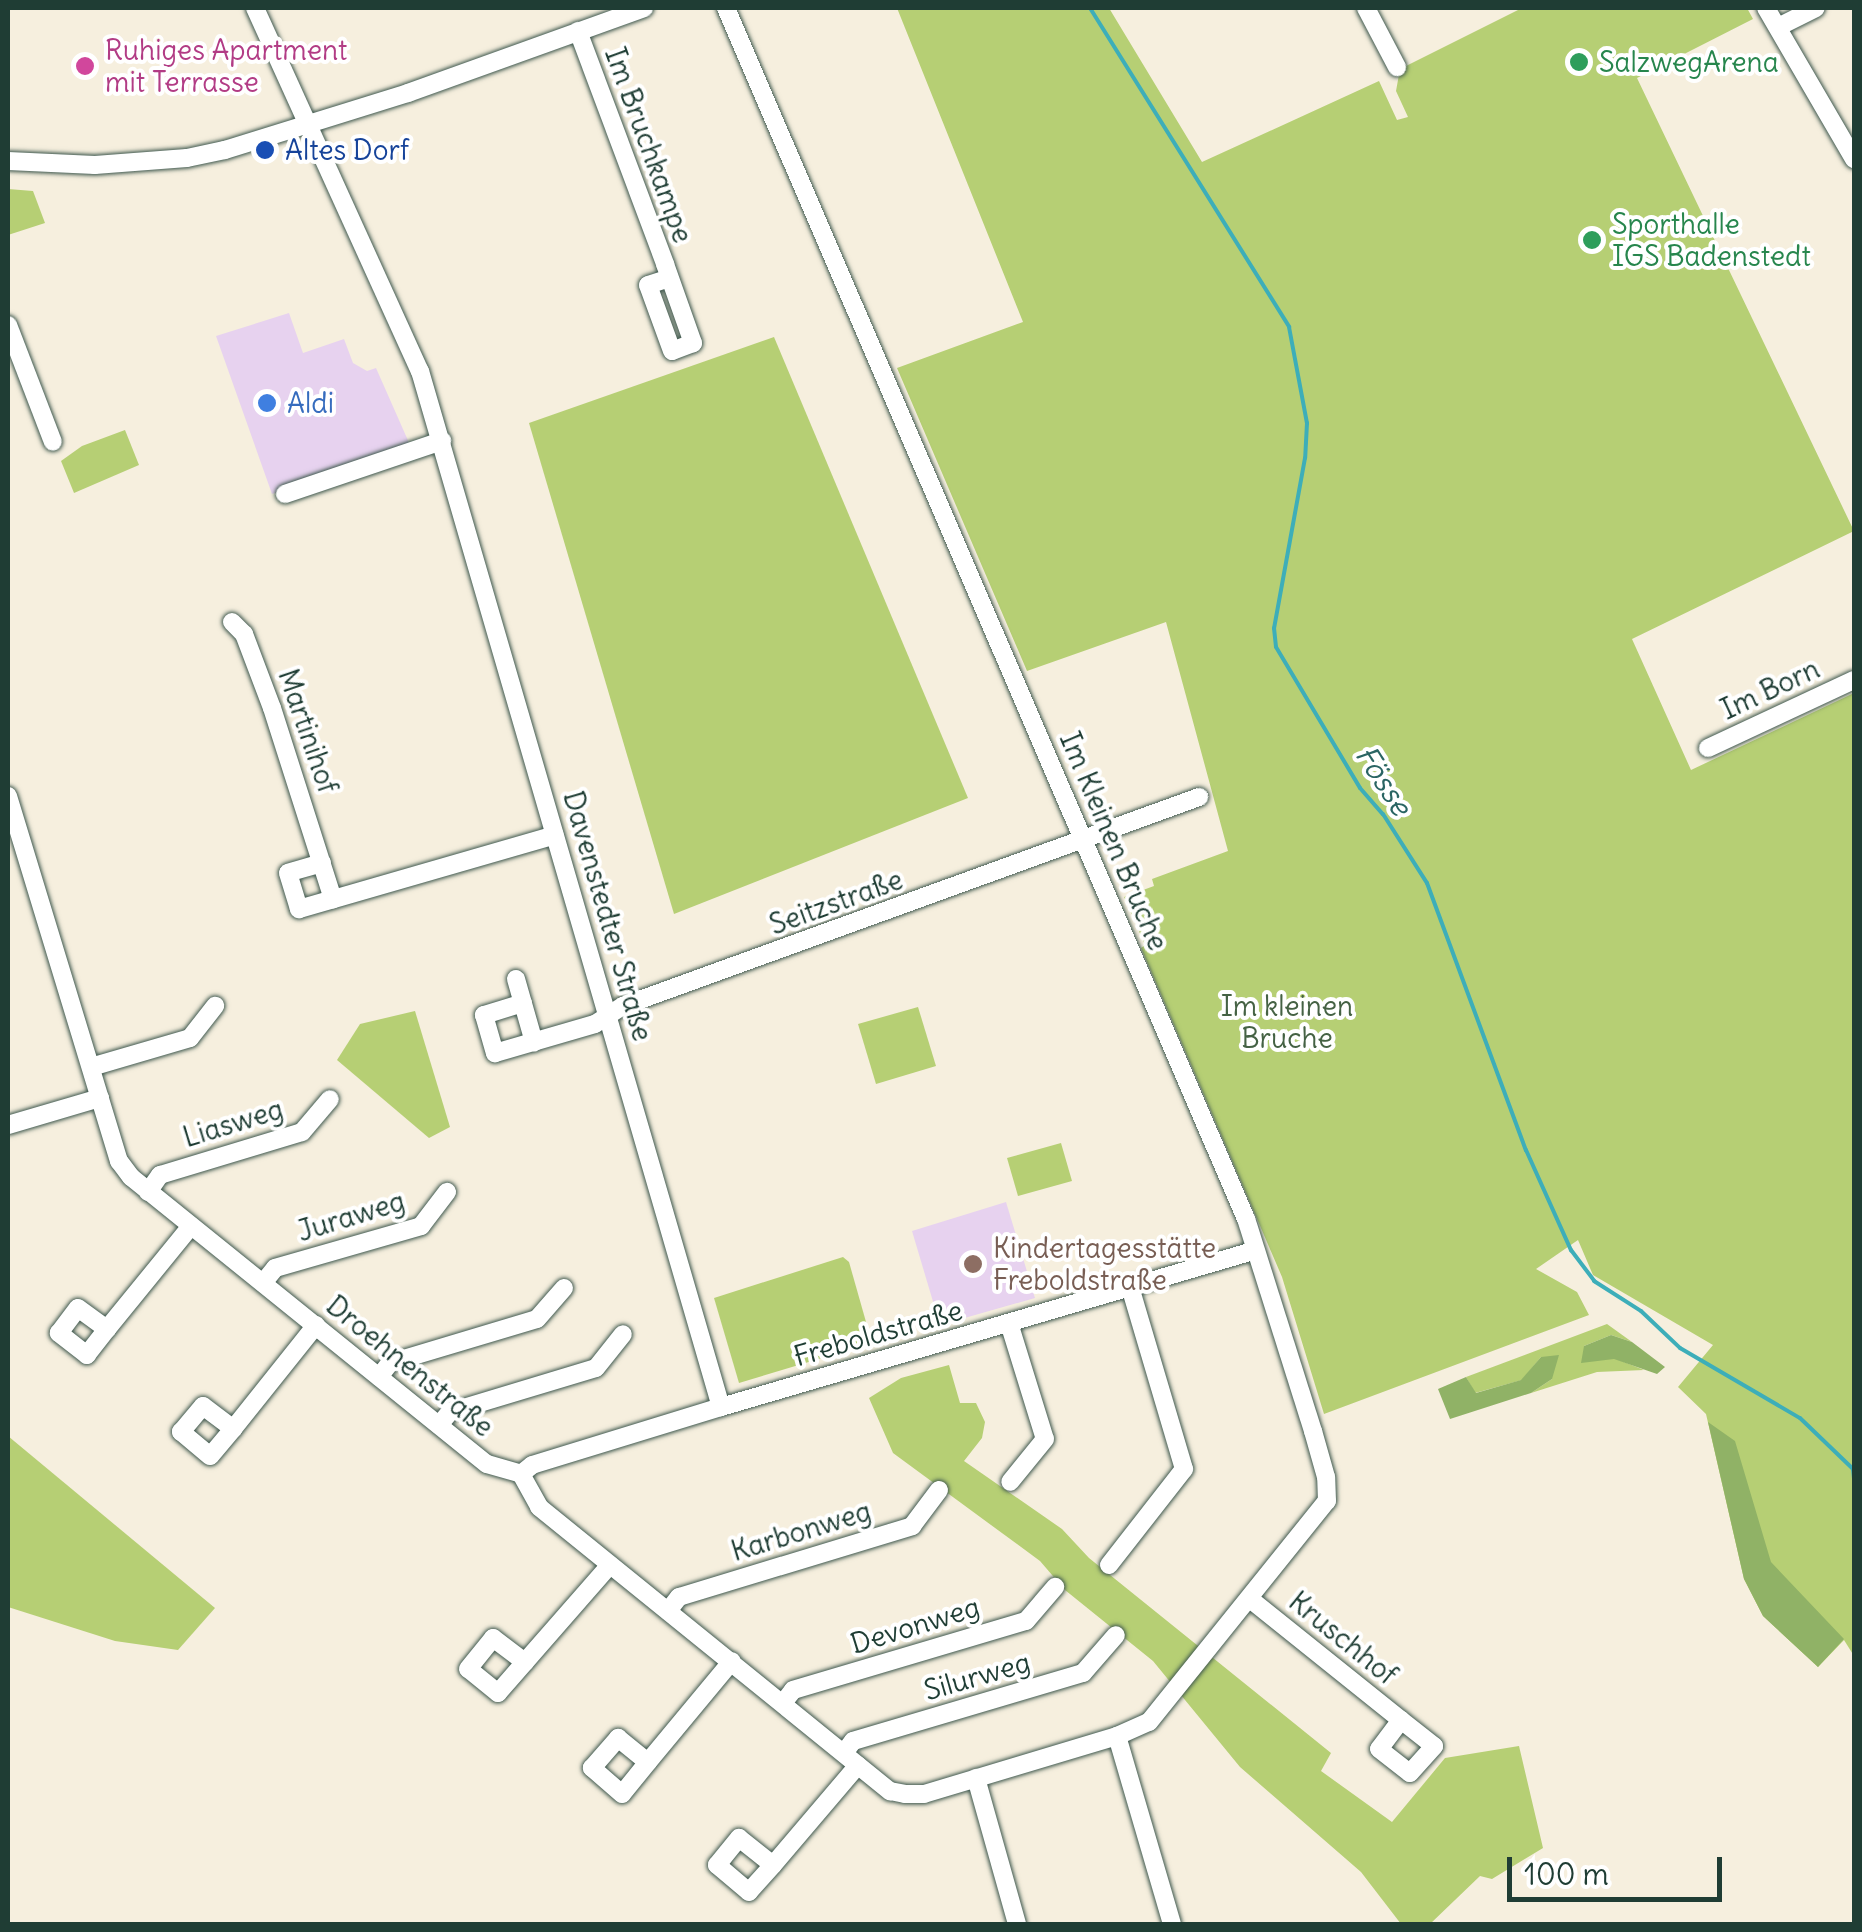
<!DOCTYPE html>
<meta charset="utf-8">
<style>
body{margin:0}
#map{position:relative;width:1862px;height:1932px;overflow:hidden;background:#f6efde;font-family:Delius,sans-serif}
div>[style]{position:absolute}
.built>*{inset:0;background:#e7d2ef}
.green>*{inset:0;background:#b6cf74}
.forest>*{inset:0;background:#90b266}
.stream>*{height:4px;margin:-2px;padding:0 2px;transform-origin:2px;border-radius:2px;background:#3daeb9}
.roads{filter:drop-shadow(0 0 2px #3f584e) drop-shadow(0 0 2px #3f584e)}
.minor>*{height:18px;margin:-9px;padding:0 9px;transform-origin:9px;border-radius:9px;background:#fff}
.dots>*{width:28px;height:28px;translate:-50% -50%;box-sizing:border-box;border:5px solid #fff;border-radius:50%}
span{translate:-50% -50%;white-space:nowrap;text-align:center;line-height:1.15;-webkit-text-stroke:8px #fff;paint-order:stroke}
.hotel-label{font-size:28px;color:#b23c85}
.left{translate:0 -50%;text-align:left}
.leisure-label{font-size:28px;color:#27864d}
.street-label{font-size:28px;color:#1f3d34}
.transit-label{font-size:28px;color:#164399}
.shop-label{font-size:28px;color:#366cbe}
.park-label{font-size:28px;color:#456244}
.education-label{font-size:28px;color:#785e54}
.water-label{font-size:30px;color:#2a6563;font-style:italic}
.frame{position:absolute;inset:0;border:10px solid #1f3d34;pointer-events:none}
.scale{position:absolute;left:1507px;top:1857px;width:215px;height:45px;box-sizing:border-box;border:5px solid #1f3d34;border-top:0;padding-left:12px;font-size:30px;line-height:35px;white-space:nowrap;color:#1f3d34;-webkit-text-stroke:8px #fff;paint-order:stroke}
</style>
<div id="map">
<div class="built">
<div style="clip-path:polygon(289px 313px,303px 353px,344px 339px,353px 363px,367px 371px,376px 368px,410px 445px,272px 494px,216px 336px)"></div>
<div style="clip-path:polygon(1006px 1202px,1035px 1298px,940px 1325px,912px 1231px)"></div>
</div>
<div class="green">
<div style="clip-path:polygon(897px 8px,1109px 8px,1202px 162px,1379px 81px,1397px 120px,1408px 117px,1396px 91px,1400px 69px,1522px 8px,1747px 8px,1753px 19px,1637px 78px,1854px 531px,1632px 639px,1691px 770px,1854px 693px,1854px 1656px,1844px 1640px,1818px 1667px,1763px 1616px,1744px 1579px,1706px 1414px,1678px 1387px,1713px 1345px,1593px 1275px,1578px 1240px,1536px 1269px,1577px 1292px,1589px 1315px,1324px 1414px,1282px 1277px,1141px 948px,1145px 945px,1124px 897px,1154px 886px,1152px 879px,1228px 851px,1166px 622px,1027px 671px,897px 368px,1023px 322px)"></div>
<div style="clip-path:polygon(8px 189px,33px 191px,45px 223px,8px 235px)"></div>
<div style="clip-path:polygon(774px 337px,968px 798px,674px 914px,529px 423px)"></div>
<div style="clip-path:polygon(125px 430px,139px 465px,74px 493px,61px 461px,82px 446px)"></div>
<div style="clip-path:polygon(918px 1007px,936px 1066px,876px 1084px,858px 1024px)"></div>
<div style="clip-path:polygon(415px 1011px,450px 1127px,429px 1138px,337px 1060px,360px 1024px)"></div>
<div style="clip-path:polygon(1061px 1143px,1072px 1181px,1018px 1196px,1007px 1158px)"></div>
<div style="clip-path:polygon(843px 1257px,849px 1262px,872px 1343px,739px 1383px,714px 1298px)"></div>
<div style="clip-path:polygon(1607px 1324px,1632px 1342px,1611px 1335px,1584px 1346px,1644px 1370px,1597px 1372px,1531px 1393px,1552px 1379px,1541px 1357px,1522px 1380px,1475px 1393px,1466px 1377px)"></div>
<div style="clip-path:polygon(949px 1365px,960px 1403px,976px 1403px,985px 1422px,982px 1438px,964px 1461px,1062px 1529px,1089px 1558px,1331px 1753px,1321px 1771px,1392px 1822px,1445px 1758px,1519px 1746px,1543px 1848px,1492px 1879px,1480px 1876px,1430px 1924px,1401px 1924px,1361px 1872px,1240px 1767px,1153px 1661px,1065px 1590px,1040px 1561px,893px 1453px,869px 1398px,901px 1378px)"></div>
<div style="clip-path:polygon(8px 1436px,215px 1608px,178px 1650px,115px 1641px,8px 1607px)"></div>
</div>
<div class="forest">
<div style="clip-path:polygon(1611px 1335px,1632px 1342px,1665px 1367px,1657px 1374px,1614px 1359px,1581px 1363px,1584px 1346px)"></div>
<div style="clip-path:polygon(1559px 1355px,1552px 1379px,1531px 1393px,1450px 1419px,1438px 1389px,1466px 1377px,1476px 1393px,1521px 1380px,1541px 1357px)"></div>
<div style="clip-path:polygon(1708px 1422px,1735px 1441px,1771px 1562px,1844px 1639px,1818px 1667px,1763px 1616px,1744px 1579px)"></div>
</div>
<div class="stream">
<div style="left:1090px;top:8px;width:376px;rotate:58deg"></div>
<div style="left:1289px;top:327px;width:98px;rotate:79.4deg"></div>
<div style="left:1307px;top:423px;width:35px;rotate:93deg"></div>
<div style="left:1305px;top:458px;width:173px;rotate:100.3deg"></div>
<div style="left:1274px;top:628px;width:19px;rotate:84deg"></div>
<div style="left:1276px;top:647px;width:164px;rotate:59.2deg"></div>
<div style="left:1360px;top:788px;width:35px;rotate:49deg"></div>
<div style="left:1383px;top:814px;width:82px;rotate:57.5deg"></div>
<div style="left:1427px;top:883px;width:285px;rotate:69.7deg"></div>
<div style="left:1526px;top:1150px;width:110px;rotate:65.8deg"></div>
<div style="left:1571px;top:1250px;width:39px;rotate:53deg"></div>
<div style="left:1594px;top:1281px;width:56px;rotate:32.6deg"></div>
<div style="left:1641px;top:1311px;width:54px;rotate:43.5deg"></div>
<div style="left:1680px;top:1348px;width:139px;rotate:30.3deg"></div>
<div style="left:1800px;top:1418px;width:74px;rotate:43.9deg"></div>
<div style="left:1853px;top:1469px;width:9px;rotate:84deg"></div>
</div>
<div class="roads">
<div class="minor">
<div style="left:255px;top:8px;width:399px;rotate:65.6deg"></div>
<div style="left:420px;top:371px;width:1079px;rotate:73.8deg"></div>
<div style="left:1366px;top:8px;width:67px;rotate:62.3deg"></div>
<div style="left:1766px;top:8px;width:175px;rotate:59.8deg"></div>
<div style="left:1778px;top:27px;width:42px;rotate:-26.6deg"></div>
<div style="left:578px;top:31px;width:249px;rotate:69.5deg"></div>
<div style="left:665px;top:264px;width:84px;rotate:70.5deg"></div>
<div style="left:693px;top:343px;width:22px;rotate:159deg"></div>
<div style="left:672px;top:351px;width:70px;rotate:-110deg"></div>
<div style="left:648px;top:285px;width:22px;rotate:-18deg"></div>
<div style="left:8px;top:161px;width:87px;rotate:2.6deg"></div>
<div style="left:95px;top:165px;width:92px;rotate:-4.4deg"></div>
<div style="left:187px;top:158px;width:39px;rotate:-12deg"></div>
<div style="left:225px;top:150px;width:192px;rotate:-17.3deg"></div>
<div style="left:408px;top:93px;width:251px;rotate:-19.8deg"></div>
<div style="left:8px;top:325px;width:125px;rotate:69deg"></div>
<div style="left:285px;top:494px;width:166px;rotate:-18.7deg"></div>
<div style="left:232px;top:622px;width:17px;rotate:45deg"></div>
<div style="left:244px;top:634px;width:79px;rotate:69.3deg"></div>
<div style="left:272px;top:708px;width:201px;rotate:72.3deg"></div>
<div style="left:1708px;top:748px;width:161px;rotate:-25deg"></div>
<div style="left:8px;top:796px;width:382px;rotate:73.1deg"></div>
<div style="left:119px;top:1161px;width:20px;rotate:53deg"></div>
<div style="left:131px;top:1177px;width:457px;rotate:38.9deg"></div>
<div style="left:487px;top:1464px;width:35px;rotate:16deg"></div>
<div style="left:322px;top:863px;width:35px;rotate:164deg"></div>
<div style="left:288px;top:873px;width:38px;rotate:73deg"></div>
<div style="left:299px;top:909px;width:266px;rotate:-16.1deg"></div>
<div style="left:516px;top:979px;width:66px;rotate:74.1deg"></div>
<div style="left:523px;top:1003px;width:41px;rotate:162.9deg"></div>
<div style="left:484px;top:1015px;width:40px;rotate:74deg"></div>
<div style="left:495px;top:1053px;width:104px;rotate:-16.2deg"></div>
<div style="left:595px;top:1024px;width:33px;rotate:-33deg"></div>
<div style="left:623px;top:1006px;width:613px;rotate:-19.94deg"></div>
<div style="left:91px;top:1067px;width:103px;rotate:-16.3deg"></div>
<div style="left:190px;top:1038px;width:41px;rotate:-52deg"></div>
<div style="left:8px;top:1125px;width:96px;rotate:-16.4deg"></div>
<div style="left:148px;top:1192px;width:21px;rotate:-55deg"></div>
<div style="left:160px;top:1175px;width:148px;rotate:-16.8deg"></div>
<div style="left:302px;top:1132px;width:43px;rotate:-49.7deg"></div>
<div style="left:263px;top:1283px;width:19px;rotate:-51deg"></div>
<div style="left:275px;top:1268px;width:152px;rotate:-16deg"></div>
<div style="left:421px;top:1226px;width:43px;rotate:-52.6deg"></div>
<div style="left:1009px;top:1323px;width:121px;rotate:72.8deg"></div>
<div style="left:1045px;top:1439px;width:55px;rotate:129.1deg"></div>
<div style="left:107px;top:1329px;width:33px;rotate:128deg"></div>
<div style="left:87px;top:1355px;width:36px;rotate:-142deg"></div>
<div style="left:59px;top:1333px;width:31px;rotate:-53deg"></div>
<div style="left:78px;top:1308px;width:36px;rotate:36deg"></div>
<div style="left:107px;top:1329px;width:133px;rotate:-50.8deg"></div>
<div style="left:379px;top:1377px;width:18px;rotate:-52deg"></div>
<div style="left:390px;top:1363px;width:153px;rotate:-16.7deg"></div>
<div style="left:537px;top:1319px;width:41px;rotate:-48.9deg"></div>
<div style="left:439px;top:1425px;width:17px;rotate:-50deg"></div>
<div style="left:450px;top:1412px;width:152px;rotate:-16.8deg"></div>
<div style="left:596px;top:1368px;width:43px;rotate:-51.5deg"></div>
<div style="left:233px;top:1429px;width:35px;rotate:130deg"></div>
<div style="left:210px;top:1456px;width:38px;rotate:-140deg"></div>
<div style="left:181px;top:1432px;width:34px;rotate:-50deg"></div>
<div style="left:203px;top:1406px;width:38px;rotate:37deg"></div>
<div style="left:233px;top:1429px;width:133px;rotate:-51.4deg"></div>
<div style="left:521px;top:1474px;width:38px;rotate:61deg"></div>
<div style="left:539px;top:1507px;width:452px;rotate:39deg"></div>
<div style="left:890px;top:1791px;width:15px;rotate:11deg"></div>
<div style="left:905px;top:1794px;width:19px"></div>
<div style="left:924px;top:1794px;width:202px;rotate:-16.7deg"></div>
<div style="left:1117px;top:1736px;width:35px;rotate:-24deg"></div>
<div style="left:1149px;top:1722px;width:284px;rotate:-51.2deg"></div>
<div style="left:1327px;top:1501px;width:24px;rotate:-92deg"></div>
<div style="left:1326px;top:1477px;width:48px;rotate:-105.8deg"></div>
<div style="left:1313px;top:1431px;width:222px;rotate:-107.5deg"></div>
<div style="left:1246px;top:1219px;width:1318px;rotate:-113.24deg"></div>
<div style="left:521px;top:1474px;width:14px;rotate:-39deg"></div>
<div style="left:532px;top:1465px;width:198px;rotate:-17.1deg"></div>
<div style="left:721px;top:1407px;width:554px;rotate:-16.34deg"></div>
<div style="left:1109px;top:1565px;width:122px;rotate:-52deg"></div>
<div style="left:1184px;top:1469px;width:190px;rotate:-106.5deg"></div>
<div style="left:1250px;top:1599px;width:193px;rotate:38.7deg"></div>
<div style="left:1401px;top:1720px;width:36px;rotate:127deg"></div>
<div style="left:1379px;top:1749px;width:39px;rotate:38deg"></div>
<div style="left:1410px;top:1773px;width:36px;rotate:-48deg"></div>
<div style="left:1434px;top:1746px;width:42px;rotate:-141.8deg"></div>
<div style="left:668px;top:1611px;width:18px;rotate:-52deg"></div>
<div style="left:679px;top:1597px;width:244px;rotate:-16.9deg"></div>
<div style="left:912px;top:1526px;width:45px;rotate:-53.1deg"></div>
<div style="left:525px;top:1662px;width:41px;rotate:131.1deg"></div>
<div style="left:498px;top:1693px;width:38px;rotate:-141deg"></div>
<div style="left:468px;top:1669px;width:40px;rotate:-51deg"></div>
<div style="left:493px;top:1638px;width:40px;rotate:37deg"></div>
<div style="left:525px;top:1662px;width:129px;rotate:-48.8deg"></div>
<div style="left:783px;top:1703px;width:16px;rotate:-52deg"></div>
<div style="left:793px;top:1690px;width:243px;rotate:-16.5deg"></div>
<div style="left:1026px;top:1621px;width:45px;rotate:-49.5deg"></div>
<div style="left:1117px;top:1736px;width:196px;rotate:73.7deg"></div>
<div style="left:844px;top:1753px;width:15px;rotate:-53deg"></div>
<div style="left:853px;top:1741px;width:240px;rotate:-16.5deg"></div>
<div style="left:1083px;top:1673px;width:50px;rotate:-49deg"></div>
<div style="left:648px;top:1762px;width:41px;rotate:129.1deg"></div>
<div style="left:622px;top:1794px;width:40px;rotate:-139deg"></div>
<div style="left:592px;top:1768px;width:40px;rotate:-49deg"></div>
<div style="left:618px;top:1738px;width:38px;rotate:39deg"></div>
<div style="left:648px;top:1762px;width:131px;rotate:-50.3deg"></div>
<div style="left:976px;top:1778px;width:152px;rotate:74.3deg"></div>
<div style="left:773px;top:1865px;width:36px;rotate:132deg"></div>
<div style="left:749px;top:1892px;width:42px;rotate:-139.8deg"></div>
<div style="left:717px;top:1865px;width:35px;rotate:-51deg"></div>
<div style="left:739px;top:1838px;width:43px;rotate:38.5deg"></div>
<div style="left:773px;top:1865px;width:131px;rotate:-49.6deg"></div>
</div>
</div>
<div class="dots">
<div style="left:1579px;top:62px;background:#2e9e5b"></div>
<div style="left:85px;top:66px;background:#d1479c"></div>
<div style="left:265px;top:150px;background:#1a4fb4"></div>
<div style="left:1592px;top:240px;background:#2e9e5b"></div>
<div style="left:267px;top:403px;background:#3f7fe0"></div>
<div style="left:973px;top:1264px;background:#8d6e63"></div>
</div>
<div class="hotel-label">
<span class="left" style="left:105px;top:66px">Ruhiges Apartment<br>mit Terrasse</span>
</div>
<div class="leisure-label">
<span class="left" style="left:1599px;top:62px">SalzwegArena</span>
<span class="left" style="left:1612px;top:240px">Sporthalle<br>IGS Badenstedt</span>
</div>
<div class="street-label">
<span style="left:649px;top:145px;rotate:70deg">Im Bruchkampe</span>
<span style="left:1770px;top:689px;rotate:-25deg">Im Born</span>
<span style="left:308px;top:731px;rotate:71deg">Martinihof</span>
<span style="left:1114px;top:841px;rotate:67deg">Im Kleinen Bruche</span>
<span style="left:836px;top:902px;rotate:-20deg">Seitzstraße</span>
<span style="left:608px;top:916px;rotate:74deg">Davenstedter Straße</span>
<span style="left:233px;top:1123px;rotate:-17deg">Liasweg</span>
<span style="left:351px;top:1216px;rotate:-17deg">Juraweg</span>
<span style="left:878px;top:1333px;rotate:-16deg">Freboldstraße</span>
<span style="left:410px;top:1366px;rotate:39deg">Droehnenstraße</span>
<span style="left:801px;top:1531px;rotate:-17deg">Karbonweg</span>
<span style="left:915px;top:1625px;rotate:-17deg">Devonweg</span>
<span style="left:1343px;top:1638px;rotate:39deg">Kruschhof</span>
<span style="left:977px;top:1676px;rotate:-16deg">Silurweg</span>
</div>
<div class="transit-label">
<span class="left" style="left:285px;top:150px">Altes Dorf</span>
</div>
<div class="shop-label">
<span class="left" style="left:287px;top:403px">Aldi</span>
</div>
<div class="park-label">
<span style="left:1287px;top:1022px">Im kleinen<br>Bruche</span>
</div>
<div class="education-label">
<span class="left" style="left:993px;top:1264px">Kindertagesstätte<br>Freboldstraße</span>
</div>
<div class="water-label">
<span style="left:1384px;top:780px;rotate:57deg">Fösse</span>
</div>
<div class="frame"></div>
<div class="scale">100 m</div>
</div>
